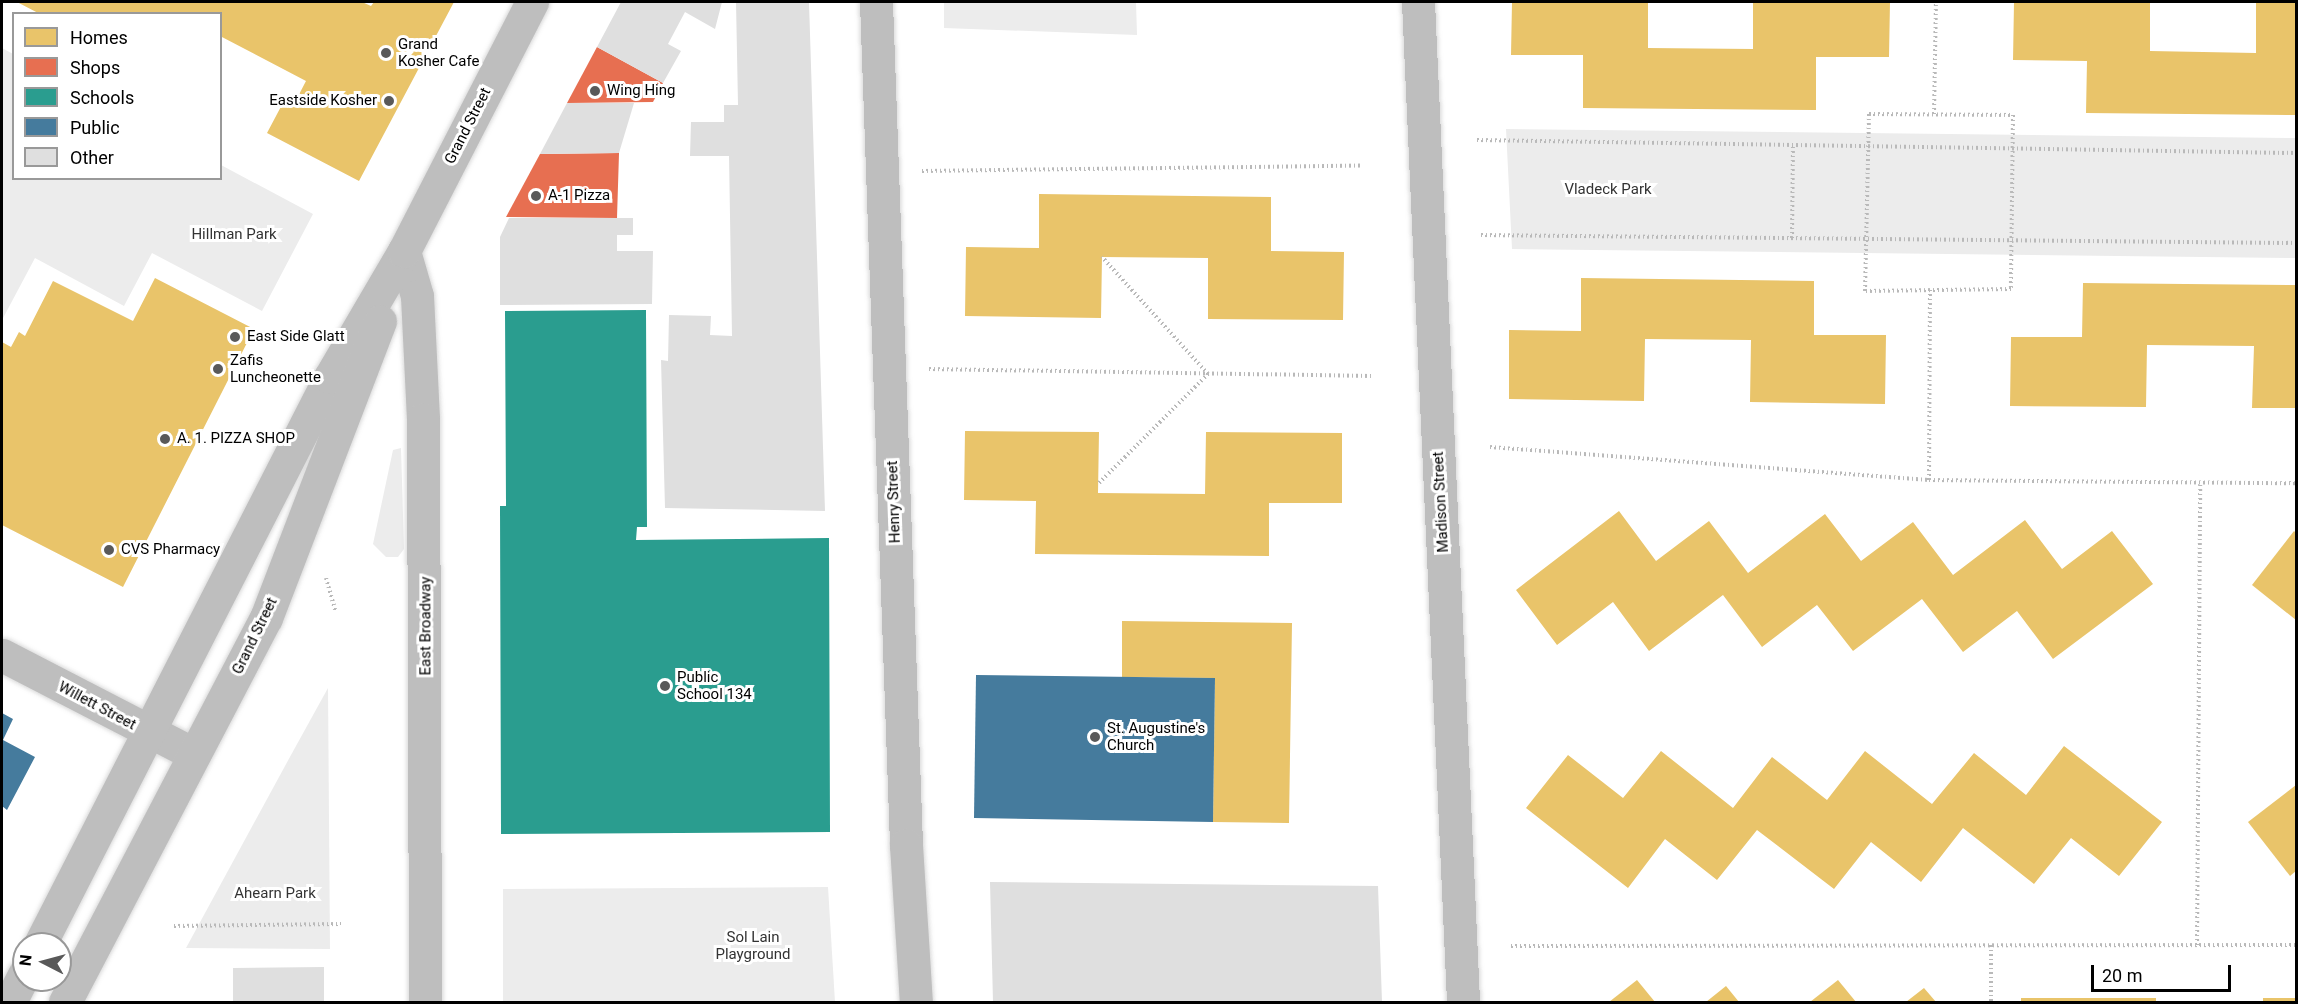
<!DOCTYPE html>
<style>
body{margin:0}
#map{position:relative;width:2298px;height:1004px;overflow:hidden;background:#fff;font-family:Roboto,sans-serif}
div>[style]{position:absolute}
.green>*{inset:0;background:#ececec}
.homes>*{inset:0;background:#e9c46a}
.shops>*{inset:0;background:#e76f51}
.schools>*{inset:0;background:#2a9d8f}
.public>*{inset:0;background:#457b9d}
.building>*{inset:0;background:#dfdfdf}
.path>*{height:4px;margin-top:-2px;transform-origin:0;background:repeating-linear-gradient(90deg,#b9b9b9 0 1.5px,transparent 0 4.5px)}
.roads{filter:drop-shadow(0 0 2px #dbdbdb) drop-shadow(0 0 2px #dbdbdb)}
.minor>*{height:33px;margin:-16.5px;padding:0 16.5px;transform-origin:16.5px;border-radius:16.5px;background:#bebebe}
.major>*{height:33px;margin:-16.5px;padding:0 16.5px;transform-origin:16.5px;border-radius:16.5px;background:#bebebe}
.dots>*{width:16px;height:16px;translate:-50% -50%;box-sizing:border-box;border:3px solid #fff;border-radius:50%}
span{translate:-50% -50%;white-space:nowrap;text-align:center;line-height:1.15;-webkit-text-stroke:6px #fff;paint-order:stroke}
.poi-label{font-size:15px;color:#000}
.left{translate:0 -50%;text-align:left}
.right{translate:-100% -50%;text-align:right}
.street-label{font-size:15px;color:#000}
.park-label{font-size:15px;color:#333}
.frame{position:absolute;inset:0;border:3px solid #000;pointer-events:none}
.legend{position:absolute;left:12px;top:12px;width:210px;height:168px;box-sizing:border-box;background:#fff;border:2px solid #999;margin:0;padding:8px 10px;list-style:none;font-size:18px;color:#000}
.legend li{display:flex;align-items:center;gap:12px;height:30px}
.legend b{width:30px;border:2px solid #999}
.north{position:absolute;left:12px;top:932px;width:60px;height:60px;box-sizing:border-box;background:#fff;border:2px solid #999;border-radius:50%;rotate:276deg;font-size:16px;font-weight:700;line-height:24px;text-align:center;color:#000}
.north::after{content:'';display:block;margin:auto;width:21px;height:27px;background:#595959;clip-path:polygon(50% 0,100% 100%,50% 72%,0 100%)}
.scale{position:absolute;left:2091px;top:965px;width:140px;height:27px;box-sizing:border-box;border:3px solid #000;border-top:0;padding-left:8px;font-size:18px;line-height:21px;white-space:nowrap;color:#000;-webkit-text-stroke:4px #fff;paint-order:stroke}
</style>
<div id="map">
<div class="green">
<div style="clip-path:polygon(944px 2px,1136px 2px,1137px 35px,944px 28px)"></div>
<div style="clip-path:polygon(2px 48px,13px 54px,14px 178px,220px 178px,221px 165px,313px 214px,262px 311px,152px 253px,124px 306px,35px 258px,2px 320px)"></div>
<div style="clip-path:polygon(1506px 129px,2296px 138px,2296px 258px,1512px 249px)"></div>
<div style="clip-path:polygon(401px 448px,404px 549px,398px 557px,386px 557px,373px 544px,393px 450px)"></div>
<div style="clip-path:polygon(328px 688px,330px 949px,186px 948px,291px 755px)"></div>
<div style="clip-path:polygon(828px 887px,835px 1002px,503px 1002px,503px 889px)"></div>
</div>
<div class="homes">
<div style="clip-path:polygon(17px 2px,362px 2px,371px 6px,374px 2px,454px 2px,359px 181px,267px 133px,285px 99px,294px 104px,306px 81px,220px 36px,220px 14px,40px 14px)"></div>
<div style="clip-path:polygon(1512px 2px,1648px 2px,1648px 48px,1753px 49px,1753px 2px,1890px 2px,1889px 57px,1816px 57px,1816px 110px,1583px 108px,1583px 55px,1511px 55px)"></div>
<div style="clip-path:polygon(2014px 2px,2150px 2px,2150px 51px,2256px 53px,2256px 2px,2296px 2px,2296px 115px,2086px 113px,2087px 61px,2013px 60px)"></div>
<div style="clip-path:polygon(1039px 194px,1271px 197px,1271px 251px,1344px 252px,1343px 320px,1208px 319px,1208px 258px,1102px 257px,1101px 318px,965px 316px,966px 247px,1039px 248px)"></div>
<div style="clip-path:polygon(155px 278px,254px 329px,123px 587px,2px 525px,2px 342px,11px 347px,19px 332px,25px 336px,53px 281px,133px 321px)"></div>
<div style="clip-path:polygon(1581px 278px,1814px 281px,1814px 335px,1886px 335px,1885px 404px,1750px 402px,1751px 340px,1645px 339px,1644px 401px,1509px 399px,1509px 330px,1581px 331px)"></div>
<div style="clip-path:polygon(2083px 283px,2296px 285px,2296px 408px,2252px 408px,2254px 346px,2147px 345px,2146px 407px,2010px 406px,2011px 337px,2082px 337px)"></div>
<div style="clip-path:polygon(965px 431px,1099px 432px,1098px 493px,1205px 494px,1206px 432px,1342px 433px,1342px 503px,1269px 503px,1269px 556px,1035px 554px,1036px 501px,964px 500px)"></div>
<div style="clip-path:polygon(1619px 511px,1656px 561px,1709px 521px,1748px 573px,1825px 514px,1861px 561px,1913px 522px,1953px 575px,2025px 520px,2062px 569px,2112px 531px,2153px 584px,2053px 659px,2017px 611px,1963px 652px,1922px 599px,1853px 651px,1817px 605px,1762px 647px,1723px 595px,1649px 651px,1613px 602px,1557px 645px,1516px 590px)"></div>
<div style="clip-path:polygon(2294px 531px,2296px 533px,2296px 620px,2252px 585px)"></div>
<div style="clip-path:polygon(1122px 621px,1292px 623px,1289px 823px,1213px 822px,1215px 678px,1122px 677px)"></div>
<div style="clip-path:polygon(2064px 746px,2162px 822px,2119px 876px,2071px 838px,2034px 884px,1963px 828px,1921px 882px,1871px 842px,1834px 889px,1757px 830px,1717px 880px,1665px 839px,1628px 888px,1526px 808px,1568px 755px,1623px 798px,1661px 751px,1733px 808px,1772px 757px,1827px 800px,1865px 751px,1932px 804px,1974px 753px,2026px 795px)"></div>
<div style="clip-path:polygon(2296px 785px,2296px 871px,2290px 876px,2248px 822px)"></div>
<div style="clip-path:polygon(1637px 980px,1655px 1002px,1609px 1002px)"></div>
<div style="clip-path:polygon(1838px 980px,1856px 1002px,1810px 1002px)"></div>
<div style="clip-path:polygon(1726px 986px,1739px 1002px,1706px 1002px)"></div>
<div style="clip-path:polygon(1924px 988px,1936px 1002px,1906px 1002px)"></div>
<div style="clip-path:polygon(2021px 998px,2156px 998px,2156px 1002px,2021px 1002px)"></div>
<div style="clip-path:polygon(2263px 998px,2296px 998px,2296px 1002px,2263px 1002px)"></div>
</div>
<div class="shops">
<div style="clip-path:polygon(597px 47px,663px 83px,653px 102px,567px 103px)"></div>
<div style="clip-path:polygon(619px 153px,617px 218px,506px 217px,540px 154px)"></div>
</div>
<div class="schools">
<div style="clip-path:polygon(646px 310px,647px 527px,637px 527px,636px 540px,829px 538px,830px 832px,501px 834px,500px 506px,506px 506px,505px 311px)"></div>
</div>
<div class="public">
<div style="clip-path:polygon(976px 675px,1215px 678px,1213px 822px,974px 818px)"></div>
<div style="clip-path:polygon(2px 713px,13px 719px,3px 740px,35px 757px,7px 810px,2px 806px)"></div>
</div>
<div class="building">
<div style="clip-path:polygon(621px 2px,722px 2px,715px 29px,685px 12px,668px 44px,681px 51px,663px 83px,597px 47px)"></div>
<div style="clip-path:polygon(736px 2px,809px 2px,825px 511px,665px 508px,661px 360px,668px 361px,669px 315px,711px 316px,710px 335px,732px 336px,729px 156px,690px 156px,691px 122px,724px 122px,724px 105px,738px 105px)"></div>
<div style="clip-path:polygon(567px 103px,634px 103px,619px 153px,540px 154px)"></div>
<div style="clip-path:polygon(509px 218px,633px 218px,633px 235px,617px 235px,617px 251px,653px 251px,652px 304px,500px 305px,500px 237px)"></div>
<div style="clip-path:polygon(990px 882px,1378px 886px,1382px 1002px,993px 1002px)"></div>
<div style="clip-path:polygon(324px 967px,324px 1002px,233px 1002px,233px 968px)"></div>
</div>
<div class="path">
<div style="left:1869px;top:114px;width:144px;rotate:0.4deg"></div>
<div style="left:2013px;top:115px;width:174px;rotate:90.7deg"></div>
<div style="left:2011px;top:289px;width:146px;rotate:179.2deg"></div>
<div style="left:1865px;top:291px;width:177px;rotate:-88.7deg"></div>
<div style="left:1934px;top:114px;width:112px;rotate:-89deg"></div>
<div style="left:1477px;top:140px;width:819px;rotate:0.91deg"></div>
<div style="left:922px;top:171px;width:440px;rotate:-0.7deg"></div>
<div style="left:1481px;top:235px;width:815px;rotate:0.56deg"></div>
<div style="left:1792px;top:238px;width:91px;rotate:-89.4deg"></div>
<div style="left:929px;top:369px;width:442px;rotate:0.9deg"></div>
<div style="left:1490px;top:447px;width:440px;rotate:4.3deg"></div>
<div style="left:1929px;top:480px;width:367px;rotate:0.5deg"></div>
<div style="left:1929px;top:480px;width:190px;rotate:-89.7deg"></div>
<div style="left:1099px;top:483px;width:154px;rotate:-45deg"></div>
<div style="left:1208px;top:374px;width:158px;rotate:-132.2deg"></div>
<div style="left:326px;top:578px;width:35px;rotate:74deg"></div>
<div style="left:174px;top:926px;width:167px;rotate:-0.7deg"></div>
<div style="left:1991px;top:945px;width:57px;rotate:90deg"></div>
<div style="left:2197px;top:945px;width:462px;rotate:-89.6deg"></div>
<div style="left:1511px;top:946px;width:785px;rotate:-0.07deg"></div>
</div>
<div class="roads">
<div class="minor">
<div style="left:876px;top:2px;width:844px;rotate:87.96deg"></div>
<div style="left:906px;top:845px;width:157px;rotate:86.4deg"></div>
<div style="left:1418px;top:2px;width:1001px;rotate:87.42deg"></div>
<div style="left:2px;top:655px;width:216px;rotate:27.3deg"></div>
</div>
<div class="major">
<div style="left:404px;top:251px;width:47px;rotate:73.9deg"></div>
<div style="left:417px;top:296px;width:123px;rotate:87.2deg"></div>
<div style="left:423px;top:419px;width:583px;rotate:89.8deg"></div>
<div style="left:40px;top:944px;width:637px;rotate:-62.91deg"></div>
<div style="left:330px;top:377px;width:146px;rotate:-59.6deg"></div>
<div style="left:404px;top:251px;width:280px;rotate:-62.8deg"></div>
<div style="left:10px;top:1002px;width:30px;rotate:-63deg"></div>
<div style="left:65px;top:1002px;width:433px;rotate:-62.4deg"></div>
<div style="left:266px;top:618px;width:318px;rotate:-69deg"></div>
</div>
</div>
<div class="dots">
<div style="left:386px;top:53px;background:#595959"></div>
<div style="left:595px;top:91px;background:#595959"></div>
<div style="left:389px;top:101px;background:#595959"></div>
<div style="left:536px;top:196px;background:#595959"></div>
<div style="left:235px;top:337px;background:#595959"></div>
<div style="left:218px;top:369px;background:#595959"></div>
<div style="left:165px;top:439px;background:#595959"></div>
<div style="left:109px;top:550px;background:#595959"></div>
<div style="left:665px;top:686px;background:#595959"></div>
<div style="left:1095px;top:737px;background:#595959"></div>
</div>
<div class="poi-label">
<span class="left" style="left:398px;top:53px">Grand<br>Kosher Cafe</span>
<span class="left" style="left:607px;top:91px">Wing Hing</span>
<span class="right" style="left:377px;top:101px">Eastside Kosher</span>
<span class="left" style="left:548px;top:196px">A-1 Pizza</span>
<span class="left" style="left:247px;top:337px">East Side Glatt</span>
<span class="left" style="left:230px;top:369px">Zafis<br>Luncheonette</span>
<span class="left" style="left:177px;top:439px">A. 1. PIZZA SHOP</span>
<span class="left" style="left:121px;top:550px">CVS Pharmacy</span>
<span class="left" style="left:677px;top:686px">Public<br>School 134</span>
<span class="left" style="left:1107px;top:737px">St. Augustine's<br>Church</span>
</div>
<div class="street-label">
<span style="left:468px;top:126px;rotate:-63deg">Grand Street</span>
<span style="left:894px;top:502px;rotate:-92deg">Henry Street</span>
<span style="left:1441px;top:502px;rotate:-93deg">Madison Street</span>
<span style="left:426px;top:626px;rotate:-90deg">East Broadway</span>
<span style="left:255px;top:636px;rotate:-64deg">Grand Street</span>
<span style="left:97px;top:706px;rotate:28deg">Willett Street</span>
</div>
<div class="park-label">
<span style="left:1608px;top:190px">Vladeck Park</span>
<span style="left:234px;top:235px">Hillman Park</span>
<span style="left:275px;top:894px">Ahearn Park</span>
<span style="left:753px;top:946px">Sol Lain<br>Playground</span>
</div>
<div class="frame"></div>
<ul class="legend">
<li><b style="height:16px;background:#e9c46a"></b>Homes</li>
<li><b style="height:16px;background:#e76f51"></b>Shops</li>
<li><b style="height:16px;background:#2a9d8f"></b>Schools</li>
<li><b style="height:16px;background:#457b9d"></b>Public</li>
<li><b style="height:16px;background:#dfdfdf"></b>Other</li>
</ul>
<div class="north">N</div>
<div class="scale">20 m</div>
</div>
